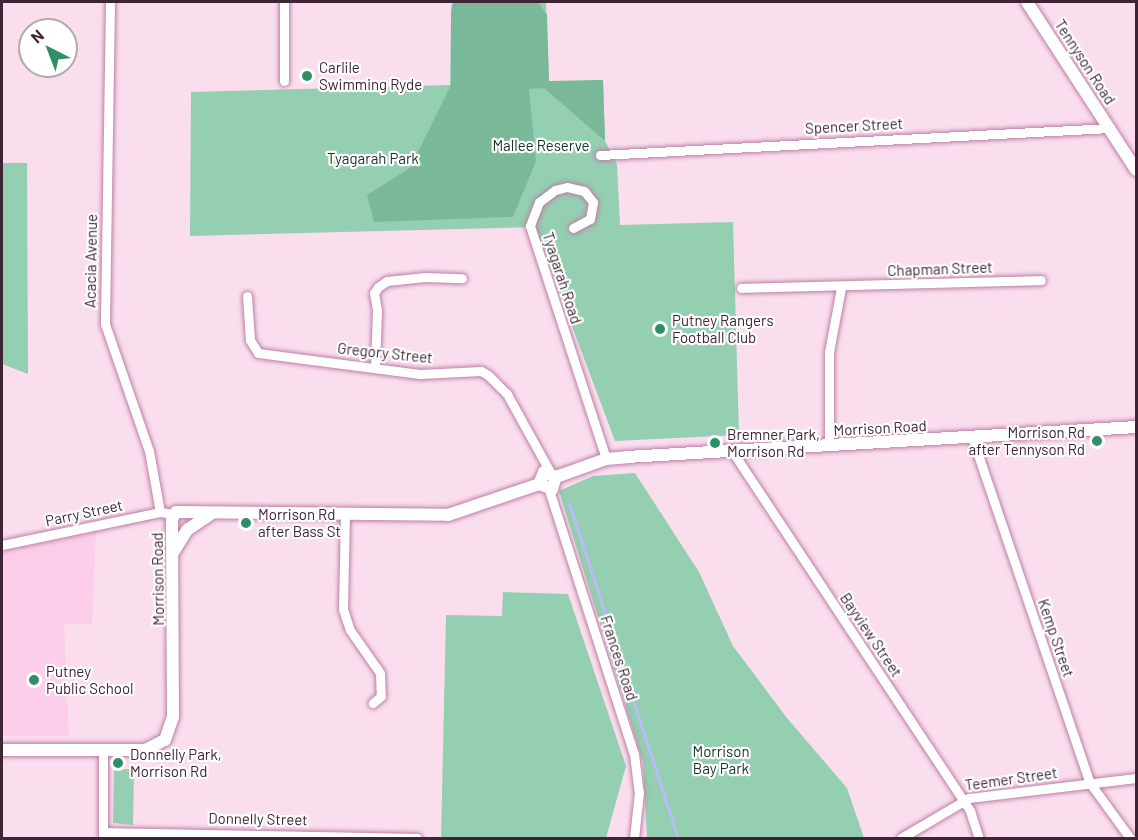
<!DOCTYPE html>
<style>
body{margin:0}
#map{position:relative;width:1138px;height:840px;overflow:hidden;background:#fadeee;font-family:Barlow,sans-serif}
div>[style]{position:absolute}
.built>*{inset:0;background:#fccee9}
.green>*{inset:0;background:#94cfb1}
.forest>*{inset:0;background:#79b999}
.stream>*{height:3px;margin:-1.5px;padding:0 1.5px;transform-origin:1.5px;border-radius:1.5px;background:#b9bcf5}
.roads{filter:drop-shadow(0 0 2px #bf7ea7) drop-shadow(0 0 2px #bf7ea7)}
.street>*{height:9px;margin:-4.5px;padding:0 4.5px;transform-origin:4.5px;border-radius:4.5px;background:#fff}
.secondary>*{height:12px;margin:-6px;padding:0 6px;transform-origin:6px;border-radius:6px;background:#fff}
.dots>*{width:16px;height:16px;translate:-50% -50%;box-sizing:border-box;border:3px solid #fff;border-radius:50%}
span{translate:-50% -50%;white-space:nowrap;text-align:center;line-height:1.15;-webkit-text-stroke:4.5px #fff;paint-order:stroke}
.street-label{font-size:15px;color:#3e2434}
.poi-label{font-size:15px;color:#3e2434}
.left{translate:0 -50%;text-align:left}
.right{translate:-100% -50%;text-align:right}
.park-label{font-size:15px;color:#143224}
.frame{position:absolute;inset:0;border:3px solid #3e2434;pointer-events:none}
.north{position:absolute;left:18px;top:18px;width:60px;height:60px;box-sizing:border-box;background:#fff;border:2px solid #b2a7ae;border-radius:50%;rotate:318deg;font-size:16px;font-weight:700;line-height:24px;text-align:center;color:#3e2434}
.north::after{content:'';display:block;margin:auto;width:21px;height:27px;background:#318f68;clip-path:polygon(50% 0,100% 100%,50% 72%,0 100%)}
</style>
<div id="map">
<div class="built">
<div style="clip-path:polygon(96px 531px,92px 624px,64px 624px,69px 736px,2px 736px,2px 553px)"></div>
</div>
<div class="green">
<div style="clip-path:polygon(456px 2px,546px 2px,549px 82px,603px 80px,605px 141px,617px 164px,620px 225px,733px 222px,739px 435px,615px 441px,535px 227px,190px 236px,191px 92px,450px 85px,451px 15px,452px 4px)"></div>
<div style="clip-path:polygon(2px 163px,27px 163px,28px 374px,2px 364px)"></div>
<div style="clip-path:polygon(635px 473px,699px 572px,733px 646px,787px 718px,847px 788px,864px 838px,647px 838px,643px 762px,559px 491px,593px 476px)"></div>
<div style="clip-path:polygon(503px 592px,568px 594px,626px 766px,606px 838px,441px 838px,446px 615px,502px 616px)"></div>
<div style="clip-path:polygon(114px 769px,134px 769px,133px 825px,113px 823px)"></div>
</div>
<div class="forest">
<div style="clip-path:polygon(456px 2px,538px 2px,547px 15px,549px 81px,603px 80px,605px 141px,544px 88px,529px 89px,536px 161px,513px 217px,374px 222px,367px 195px,410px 168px,451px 85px,451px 15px,452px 4px)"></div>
</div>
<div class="stream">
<div style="left:569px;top:503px;width:352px;rotate:72deg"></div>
</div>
<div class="roads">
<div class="street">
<div style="left:110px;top:2px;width:322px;rotate:90.9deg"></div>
<div style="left:105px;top:324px;width:134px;rotate:70.9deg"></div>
<div style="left:149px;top:451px;width:62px;rotate:79.8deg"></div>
<div style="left:284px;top:81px;width:79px;rotate:-90deg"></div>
<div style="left:600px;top:155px;width:511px;rotate:-3.03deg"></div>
<div style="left:573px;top:228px;width:19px;rotate:-28deg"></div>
<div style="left:590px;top:219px;width:17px;rotate:-80deg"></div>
<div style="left:593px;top:202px;width:14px;rotate:-129deg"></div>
<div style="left:584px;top:191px;width:17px;rotate:-167deg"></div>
<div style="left:567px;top:187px;width:12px;rotate:166deg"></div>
<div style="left:555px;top:190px;width:20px;rotate:143deg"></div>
<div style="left:539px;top:202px;width:26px;rotate:111deg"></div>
<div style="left:530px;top:226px;width:245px;rotate:71.9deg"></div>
<div style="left:741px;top:288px;width:300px;rotate:-1.5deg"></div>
<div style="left:247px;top:296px;width:44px;rotate:86.1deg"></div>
<div style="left:250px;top:340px;width:15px;rotate:58deg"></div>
<div style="left:258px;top:353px;width:163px;rotate:7.4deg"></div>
<div style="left:420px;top:374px;width:61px;rotate:-2.8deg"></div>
<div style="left:481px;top:371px;width:8px;rotate:30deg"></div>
<div style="left:488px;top:375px;width:27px;rotate:45deg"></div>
<div style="left:507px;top:394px;width:89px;rotate:61.1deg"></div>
<div style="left:375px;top:367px;width:57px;rotate:-88deg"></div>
<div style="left:377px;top:310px;width:17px;rotate:-100deg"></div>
<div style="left:374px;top:293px;width:7px;rotate:-56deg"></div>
<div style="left:378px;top:287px;width:11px;rotate:-34deg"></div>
<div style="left:387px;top:281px;width:38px;rotate:-6deg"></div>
<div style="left:425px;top:277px;width:37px;rotate:2deg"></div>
<div style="left:972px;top:437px;width:366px;rotate:71.2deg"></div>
<div style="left:1090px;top:783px;width:68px;rotate:54deg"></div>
<div style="left:829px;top:445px;width:93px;rotate:-90deg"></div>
<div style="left:829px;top:352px;width:65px;rotate:-79.4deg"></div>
<div style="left:732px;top:451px;width:432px;rotate:56.5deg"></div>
<div style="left:970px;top:811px;width:28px;rotate:72deg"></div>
<div style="left:549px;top:490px;width:277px;rotate:72.2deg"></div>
<div style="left:634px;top:754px;width:38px;rotate:83deg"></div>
<div style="left:639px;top:792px;width:46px;rotate:96.2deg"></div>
<div style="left:345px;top:514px;width:95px;rotate:91.2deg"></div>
<div style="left:343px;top:609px;width:22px;rotate:72deg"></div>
<div style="left:350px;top:630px;width:52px;rotate:55.1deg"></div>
<div style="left:380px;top:673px;width:23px;rotate:88deg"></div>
<div style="left:381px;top:696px;width:11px;rotate:139deg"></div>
<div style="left:2px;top:545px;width:161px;rotate:-11.8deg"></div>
<div style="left:160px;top:512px;width:13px;rotate:9deg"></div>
<div style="left:103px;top:832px;width:314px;rotate:1.1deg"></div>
<div style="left:103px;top:836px;width:85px;rotate:-90deg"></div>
<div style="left:901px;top:838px;width:79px;rotate:-30.5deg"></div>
<div style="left:969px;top:798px;width:168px;rotate:-6.8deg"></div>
</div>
<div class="secondary">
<div style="left:1027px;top:2px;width:200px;rotate:57deg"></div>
<div style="left:556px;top:477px;width:53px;rotate:-19.8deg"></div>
<div style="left:606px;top:459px;width:21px;rotate:-5deg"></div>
<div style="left:627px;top:457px;width:510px;rotate:-3.37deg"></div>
<div style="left:539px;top:484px;width:13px;rotate:-67deg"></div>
<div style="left:544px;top:472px;width:13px;rotate:23deg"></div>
<div style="left:539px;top:484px;width:14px;rotate:21deg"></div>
<div style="left:552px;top:489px;width:13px;rotate:-72deg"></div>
<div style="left:174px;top:551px;width:25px;rotate:-58deg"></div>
<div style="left:187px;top:530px;width:30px;rotate:-34deg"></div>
<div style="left:2px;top:750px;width:143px"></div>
<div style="left:145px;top:750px;width:22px;rotate:-27deg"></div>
<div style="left:165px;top:740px;width:24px;rotate:-71deg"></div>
<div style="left:173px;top:717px;width:198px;rotate:-90.3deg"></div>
<div style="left:172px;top:519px;width:8px;rotate:-60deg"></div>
<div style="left:176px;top:512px;width:272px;rotate:0.6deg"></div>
<div style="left:448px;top:515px;width:96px;rotate:-18.8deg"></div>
</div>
</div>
<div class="dots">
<div style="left:307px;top:76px;background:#318f68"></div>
<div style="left:660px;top:329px;background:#318f68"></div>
<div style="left:1097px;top:441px;background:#318f68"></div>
<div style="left:715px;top:443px;background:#318f68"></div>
<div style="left:246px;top:523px;background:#318f68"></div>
<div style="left:34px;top:680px;background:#318f68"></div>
<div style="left:118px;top:763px;background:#318f68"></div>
</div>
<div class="street-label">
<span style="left:1085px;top:62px;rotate:57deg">Tennyson Road</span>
<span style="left:854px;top:126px;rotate:-3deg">Spencer Street</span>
<span style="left:91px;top:261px;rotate:-89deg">Acacia Avenue</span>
<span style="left:940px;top:269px;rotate:-2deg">Chapman Street</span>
<span style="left:562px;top:278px;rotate:72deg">Tyagarah Road</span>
<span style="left:385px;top:353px;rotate:6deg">Gregory Street</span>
<span style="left:880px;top:428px;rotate:-3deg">Morrison Road</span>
<span style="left:84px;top:513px;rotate:-12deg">Parry Street</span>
<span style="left:158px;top:579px;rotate:-91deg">Morrison Road</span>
<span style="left:871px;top:635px;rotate:56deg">Bayview Street</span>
<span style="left:1056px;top:638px;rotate:71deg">Kemp Street</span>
<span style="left:619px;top:658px;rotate:72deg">Frances Road</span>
<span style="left:1011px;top:779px;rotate:-8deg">Teemer Street</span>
<span style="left:258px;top:819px;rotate:1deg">Donnelly Street</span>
</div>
<div class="poi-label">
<span class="left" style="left:319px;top:76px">Carlile<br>Swimming Ryde</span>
<span class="left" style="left:672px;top:329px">Putney Rangers<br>Football Club</span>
<span class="right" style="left:1085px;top:441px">Morrison Rd<br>after Tennyson Rd</span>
<span class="left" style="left:727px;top:443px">Bremner Park,<br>Morrison Rd</span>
<span class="left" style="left:258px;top:523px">Morrison Rd<br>after Bass St</span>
<span class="left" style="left:46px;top:680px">Putney<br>Public School</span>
<span class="left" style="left:130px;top:763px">Donnelly Park,<br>Morrison Rd</span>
</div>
<div class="park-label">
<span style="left:541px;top:146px">Mallee Reserve</span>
<span style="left:373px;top:159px">Tyagarah Park</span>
<span style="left:721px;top:760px">Morrison<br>Bay Park</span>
</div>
<div class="frame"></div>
<div class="north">N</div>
</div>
